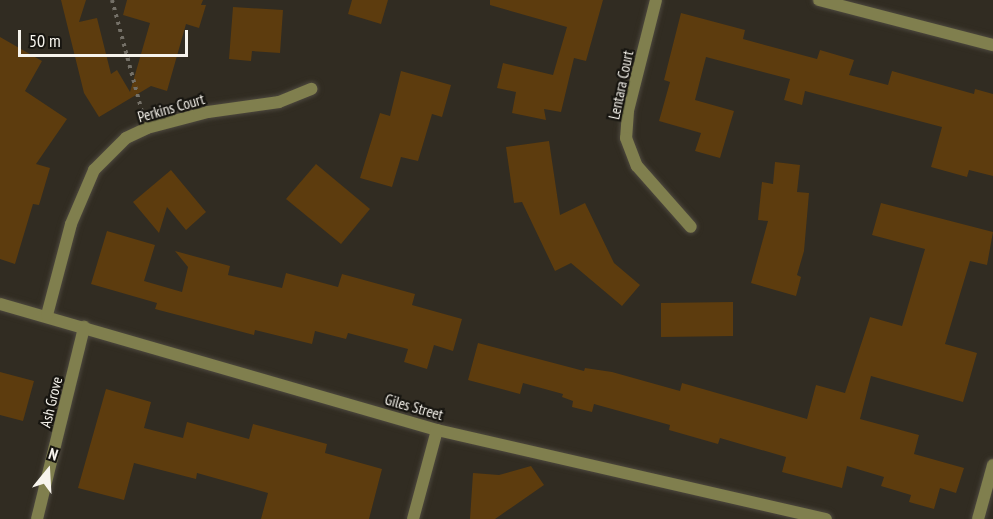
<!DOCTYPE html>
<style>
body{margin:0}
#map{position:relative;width:993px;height:519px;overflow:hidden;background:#312c22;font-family:"PT Sans Narrow",sans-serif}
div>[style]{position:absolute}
.building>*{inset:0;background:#5d3c0e}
.path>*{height:4px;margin-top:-2px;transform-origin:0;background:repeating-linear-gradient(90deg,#747067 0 3px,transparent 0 7.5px)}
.roads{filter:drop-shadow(0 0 2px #4d483e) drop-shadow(0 0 2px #4d483e)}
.street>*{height:12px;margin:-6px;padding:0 6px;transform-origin:6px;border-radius:6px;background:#807f4e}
span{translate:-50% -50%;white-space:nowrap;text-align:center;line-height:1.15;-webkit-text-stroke:4.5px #171510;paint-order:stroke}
.street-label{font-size:15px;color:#f7f4ed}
.north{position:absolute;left:18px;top:441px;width:60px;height:60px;-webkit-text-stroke:4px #171510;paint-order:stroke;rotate:18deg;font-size:16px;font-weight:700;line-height:24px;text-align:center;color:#f7f4ed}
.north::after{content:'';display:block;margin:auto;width:21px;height:27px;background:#f7f4ed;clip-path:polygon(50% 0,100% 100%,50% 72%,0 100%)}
.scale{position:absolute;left:18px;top:30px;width:170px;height:27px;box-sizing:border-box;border:3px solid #f7f4ed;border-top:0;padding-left:8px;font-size:18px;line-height:21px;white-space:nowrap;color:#f7f4ed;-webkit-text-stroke:4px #171510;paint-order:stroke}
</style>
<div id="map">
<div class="building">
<div style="clip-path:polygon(61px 0,86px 0,79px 22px,97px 18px,111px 74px,117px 70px,130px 92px,150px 23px,123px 15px,127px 0,203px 0,201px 5px,206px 5px,199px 28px,186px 24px,167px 91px,151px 86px,99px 117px,84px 93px)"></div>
<div style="clip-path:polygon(352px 0,388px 0,381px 24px,348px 14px)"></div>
<div style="clip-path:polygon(490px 0,603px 0,586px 61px,574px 58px,561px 112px,544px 109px,546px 120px,512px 113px,516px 92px,497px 88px,503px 63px,553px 75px,567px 27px,490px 5px)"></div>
<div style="clip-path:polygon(233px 7px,283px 10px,280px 53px,252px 51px,251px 61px,229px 59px)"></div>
<div style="clip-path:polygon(681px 13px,745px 30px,743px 39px,817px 59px,820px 50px,854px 60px,849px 75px,888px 85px,892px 71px,974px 94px,975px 89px,993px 94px,993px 176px,969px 170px,967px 177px,931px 167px,942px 127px,805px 91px,802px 105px,784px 100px,790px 79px,706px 57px,695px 100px,734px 111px,720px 158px,695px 151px,701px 133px,659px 121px,670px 82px,664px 80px)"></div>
<div style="clip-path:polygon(0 37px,42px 61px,25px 91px,67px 119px,36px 164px,50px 168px,39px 205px,33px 204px,15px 264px,0 259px)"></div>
<div style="clip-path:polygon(401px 71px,451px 85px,442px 117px,432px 114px,418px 161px,401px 157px,392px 187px,360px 178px,380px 113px,390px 116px)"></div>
<div style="clip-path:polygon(549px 141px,560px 215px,585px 203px,614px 263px,640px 285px,622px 306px,571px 263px,555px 271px,522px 202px,514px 203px,506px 147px)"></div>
<div style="clip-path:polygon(775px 162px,800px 165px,797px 192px,809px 193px,804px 251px,797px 275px,801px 277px,796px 296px,751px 283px,768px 221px,758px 220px,762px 182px,773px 184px)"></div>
<div style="clip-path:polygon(316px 164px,370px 209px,341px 244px,286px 199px)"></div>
<div style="clip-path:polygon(171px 170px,206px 212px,186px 230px,167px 207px,159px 233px,133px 202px)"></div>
<div style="clip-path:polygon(881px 203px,993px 232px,987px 265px,970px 261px,945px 344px,977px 353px,963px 402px,871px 376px,860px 419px,919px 435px,914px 454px,964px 468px,956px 493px,940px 488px,934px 509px,909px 502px,911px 495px,881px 486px,884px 477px,847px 466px,842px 488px,782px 472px,786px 457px,720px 438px,718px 444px,669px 430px,670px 425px,594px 404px,592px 412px,572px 407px,573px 401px,562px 397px,563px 394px,523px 383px,520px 394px,468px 380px,478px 343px,584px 371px,585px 368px,612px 372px,680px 391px,682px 383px,807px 419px,816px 385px,845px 393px,870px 317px,902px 326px,925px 249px,872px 235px)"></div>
<div style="clip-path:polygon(107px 231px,155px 245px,144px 281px,182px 292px,188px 267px,175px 251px,230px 266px,228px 275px,282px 288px,286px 273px,338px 287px,342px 274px,415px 294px,412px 305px,462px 319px,453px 351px,434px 345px,427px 369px,404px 362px,408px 349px,348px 333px,346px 339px,315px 331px,312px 344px,255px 330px,254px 335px,155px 309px,157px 303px,91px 284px)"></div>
<div style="clip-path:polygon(733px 302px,733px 336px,661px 337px,661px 303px)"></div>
<div style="clip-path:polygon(0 372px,34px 381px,23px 421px,0 415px)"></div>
<div style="clip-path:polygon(106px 389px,151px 402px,144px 428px,183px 438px,187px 422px,249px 439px,253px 424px,327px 444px,325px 453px,382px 469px,369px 519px,261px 519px,268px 493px,197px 473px,196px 479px,134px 463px,124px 500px,78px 488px)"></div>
<div style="clip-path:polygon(531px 466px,544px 485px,495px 519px,470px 519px,473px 473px,499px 475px)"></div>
</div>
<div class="path">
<div style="left:112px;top:0;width:116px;rotate:75deg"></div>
</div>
<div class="roads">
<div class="street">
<div style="left:656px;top:0;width:114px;rotate:104.2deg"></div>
<div style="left:628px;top:111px;width:27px;rotate:94deg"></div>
<div style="left:626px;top:138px;width:30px;rotate:69deg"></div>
<div style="left:637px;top:166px;width:81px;rotate:48.5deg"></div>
<div style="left:819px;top:0;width:180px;rotate:14.5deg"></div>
<div style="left:0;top:304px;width:455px;rotate:16.1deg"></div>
<div style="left:437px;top:430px;width:399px;rotate:12.9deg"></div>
<div style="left:47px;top:315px;width:94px;rotate:-75.2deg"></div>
<div style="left:71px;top:224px;width:59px;rotate:-66.9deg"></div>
<div style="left:94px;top:170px;width:45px;rotate:-45deg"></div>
<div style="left:126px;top:138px;width:23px;rotate:-25deg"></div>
<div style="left:147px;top:128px;width:63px;rotate:-14.7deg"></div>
<div style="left:208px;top:112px;width:72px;rotate:-8deg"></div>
<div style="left:279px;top:102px;width:35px;rotate:-22deg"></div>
<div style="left:37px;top:519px;width:198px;rotate:-76.2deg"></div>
<div style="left:413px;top:519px;width:92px;rotate:-74.9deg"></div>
<div style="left:978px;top:519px;width:56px;rotate:-74.5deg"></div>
</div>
</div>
<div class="street-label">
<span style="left:621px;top:85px;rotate:-78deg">Lentara Court</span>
<span style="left:171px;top:108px;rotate:-16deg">Perkins Court</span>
<span style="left:51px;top:402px;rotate:-76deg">Ash Grove</span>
<span style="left:414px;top:407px;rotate:16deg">Giles Street</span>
</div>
<div class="north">N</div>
<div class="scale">50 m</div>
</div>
